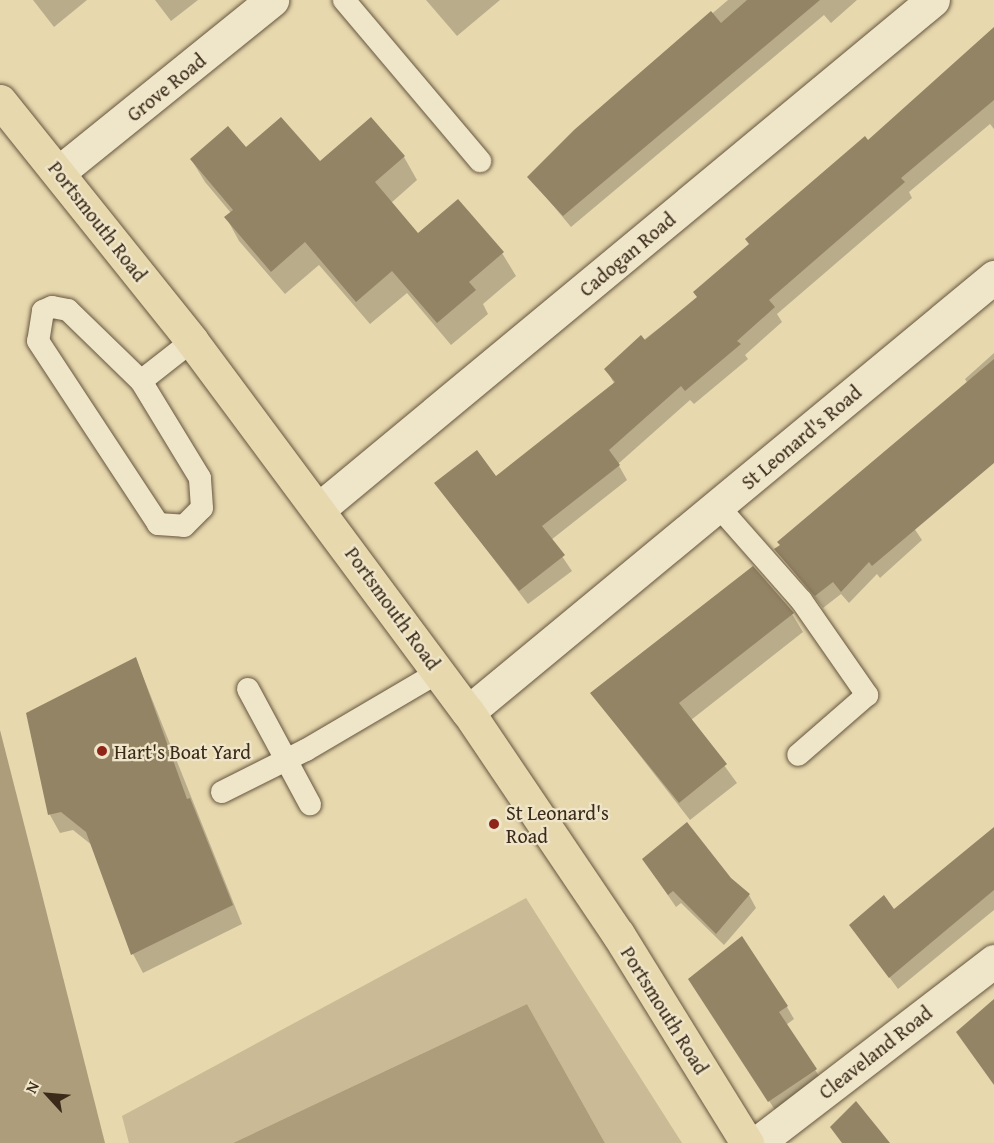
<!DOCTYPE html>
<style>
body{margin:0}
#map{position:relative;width:994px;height:1143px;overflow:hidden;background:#e7d8ae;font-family:"Gentium Book Plus",serif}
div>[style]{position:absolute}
.green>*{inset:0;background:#caba95}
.water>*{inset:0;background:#ad9d7b}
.shadow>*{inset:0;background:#0003}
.building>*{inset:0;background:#948466}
.roads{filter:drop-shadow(0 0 2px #66563e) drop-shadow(0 0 2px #66563e)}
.service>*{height:22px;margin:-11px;padding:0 11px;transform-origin:11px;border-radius:11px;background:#efe6ca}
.minor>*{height:33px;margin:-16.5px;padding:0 16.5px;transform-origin:16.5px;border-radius:16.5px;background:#efe6ca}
.primary>*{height:33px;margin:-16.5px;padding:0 16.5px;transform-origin:16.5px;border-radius:16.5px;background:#e7d8ae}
.dots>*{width:16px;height:16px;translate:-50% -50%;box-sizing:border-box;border:3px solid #efe6ca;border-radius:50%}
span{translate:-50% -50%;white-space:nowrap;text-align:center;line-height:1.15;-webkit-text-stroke:4.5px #efe6ca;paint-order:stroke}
.street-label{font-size:20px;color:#3b2a19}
.poi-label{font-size:20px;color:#3b2a19}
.left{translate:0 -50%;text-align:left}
.north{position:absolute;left:18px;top:1065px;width:60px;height:60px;-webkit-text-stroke:4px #efe6ca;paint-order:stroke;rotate:296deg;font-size:16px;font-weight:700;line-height:24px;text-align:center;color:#3b2a19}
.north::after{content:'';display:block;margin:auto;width:21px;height:27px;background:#3b2a19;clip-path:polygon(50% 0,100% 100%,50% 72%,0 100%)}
</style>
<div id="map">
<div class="green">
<div style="clip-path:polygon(526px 898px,682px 1143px,605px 1143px,527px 1004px,233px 1143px,129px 1143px,122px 1116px)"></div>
</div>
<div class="water">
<div style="clip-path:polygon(0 730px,34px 863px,105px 1143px,0 1143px)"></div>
<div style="clip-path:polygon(527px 1004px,605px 1143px,233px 1143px)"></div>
</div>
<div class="shadow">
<div style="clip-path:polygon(33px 0,87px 0,54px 27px)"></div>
<div style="clip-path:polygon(155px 0,198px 0,171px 21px)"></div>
<div style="clip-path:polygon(426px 0,500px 0,457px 36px)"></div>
<div style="clip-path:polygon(728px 0,857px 0,831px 23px,824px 15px,571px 227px,529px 177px,575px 131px)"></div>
<div style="clip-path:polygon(994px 31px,994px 129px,990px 124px,909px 192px,912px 198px,777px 314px,782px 322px,745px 355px,748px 359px,694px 404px,690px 400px,618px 464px,627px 480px,551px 540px,572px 571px,528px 604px,436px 483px,496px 478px,615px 385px,606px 369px,698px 298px)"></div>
<div style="clip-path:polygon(246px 149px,319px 163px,404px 157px,417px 180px,391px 203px,418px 235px,502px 253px,516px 276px,483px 304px,488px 314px,451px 345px,407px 293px,370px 324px,319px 265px,285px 294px,239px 241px,226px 217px,231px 213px,205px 182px,191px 159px)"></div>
<div style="clip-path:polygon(994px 353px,994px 439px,914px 528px,922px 540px,880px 578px,877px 574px,849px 603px,841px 594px,823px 608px,776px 550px,968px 384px,965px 379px)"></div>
<div style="clip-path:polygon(792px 614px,803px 632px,691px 720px,737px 783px,690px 820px,592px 694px)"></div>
<div style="clip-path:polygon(136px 659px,242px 924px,143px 973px,133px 954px,93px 846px,73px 830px,60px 833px,50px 815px)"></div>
<div style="clip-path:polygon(994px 828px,994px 910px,898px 989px,851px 925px,894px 911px)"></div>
<div style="clip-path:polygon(652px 872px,730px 879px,749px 895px,756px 908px,724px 945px,681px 903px,676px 907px)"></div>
<div style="clip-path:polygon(698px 992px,787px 1007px,794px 1019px,786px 1025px,823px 1082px,777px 1113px)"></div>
</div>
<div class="building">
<div style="clip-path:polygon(747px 0,820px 0,563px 216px,527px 177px,574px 130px,711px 11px,721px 23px)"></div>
<div style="clip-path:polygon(994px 27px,994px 100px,901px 178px,905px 182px,769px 300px,775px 307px,737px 341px,741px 344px,685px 391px,681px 386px,609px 450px,620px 465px,542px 526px,565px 555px,519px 591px,434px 483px,477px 450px,496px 476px,615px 382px,604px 369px,641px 335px,645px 340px,697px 297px,693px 292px,749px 244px,745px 239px,865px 136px,868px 140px)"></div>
<div style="clip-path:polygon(281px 117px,320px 161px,371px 117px,405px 156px,375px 182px,418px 233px,458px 199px,504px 252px,469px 282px,476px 290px,437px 323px,392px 271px,356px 302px,305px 242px,271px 272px,224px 217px,233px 210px,190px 159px,228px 126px,246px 147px)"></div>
<div style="clip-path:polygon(994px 359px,994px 463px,872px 566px,869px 562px,841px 592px,833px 582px,815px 596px,774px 549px,780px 545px,777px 542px)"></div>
<div style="clip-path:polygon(753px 566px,794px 613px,679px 703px,727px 764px,679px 803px,590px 693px)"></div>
<div style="clip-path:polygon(136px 657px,187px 799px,190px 798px,233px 905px,131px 955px,86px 832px,61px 812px,48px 815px,26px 713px)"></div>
<div style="clip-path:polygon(687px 822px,731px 878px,750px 894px,716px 934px,673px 891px,668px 895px,642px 859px)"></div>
<div style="clip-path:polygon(994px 827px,994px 890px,889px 978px,849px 925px,884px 895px,894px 909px)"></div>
<div style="clip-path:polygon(742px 936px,788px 1006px,779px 1012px,817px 1069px,768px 1102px,688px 979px)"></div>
<div style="clip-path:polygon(994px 999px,994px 1085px,956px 1032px)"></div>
<div style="clip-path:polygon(856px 1101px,890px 1143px,842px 1143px,830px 1127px)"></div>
</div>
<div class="roads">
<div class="service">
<div style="left:344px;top:0;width:211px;rotate:49.8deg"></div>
<div style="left:141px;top:381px;width:102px;rotate:-135.8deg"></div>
<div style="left:68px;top:310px;width:16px;rotate:-169deg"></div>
<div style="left:52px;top:307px;width:10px;rotate:156deg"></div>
<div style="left:43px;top:311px;width:30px;rotate:99deg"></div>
<div style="left:38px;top:341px;width:219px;rotate:56.7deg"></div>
<div style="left:158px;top:524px;width:26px;rotate:4deg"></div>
<div style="left:184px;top:526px;width:25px;rotate:-45deg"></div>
<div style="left:202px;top:508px;width:30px;rotate:-94deg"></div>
<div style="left:200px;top:478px;width:114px;rotate:-121.3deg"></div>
<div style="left:141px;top:381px;width:65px;rotate:-38.1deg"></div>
<div style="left:718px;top:506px;width:125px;rotate:48.6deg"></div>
<div style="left:801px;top:600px;width:116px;rotate:55.2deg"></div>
<div style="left:867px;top:695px;width:91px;rotate:139deg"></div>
<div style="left:248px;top:689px;width:131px;rotate:61.7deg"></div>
<div style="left:222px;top:792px;width:94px;rotate:-26.6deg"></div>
<div style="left:306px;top:750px;width:154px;rotate:-30.4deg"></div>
</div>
<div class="minor">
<div style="left:59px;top:172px;width:274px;rotate:-38.9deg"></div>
<div style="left:320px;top:508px;width:796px;rotate:-39.65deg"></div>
<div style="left:468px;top:712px;width:683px;rotate:-39.59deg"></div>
<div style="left:757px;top:1143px;width:299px;rotate:-37.5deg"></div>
</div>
<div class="primary">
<div style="left:0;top:101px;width:307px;rotate:51.3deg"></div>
<div style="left:192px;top:341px;width:462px;rotate:53.4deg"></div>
<div style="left:468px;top:712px;width:268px;rotate:56deg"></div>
<div style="left:618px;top:934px;width:246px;rotate:58.3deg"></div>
</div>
</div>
<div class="dots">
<div style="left:102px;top:751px;background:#8f2418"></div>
<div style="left:494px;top:824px;background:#8f2418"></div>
</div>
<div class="street-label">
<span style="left:166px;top:87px;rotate:-39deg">Grove Road</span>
<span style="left:98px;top:221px;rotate:52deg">Portsmouth Road</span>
<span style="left:627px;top:254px;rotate:-40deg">Cadogan Road</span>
<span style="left:801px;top:437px;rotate:-40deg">St Leonard's Road</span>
<span style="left:393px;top:608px;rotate:54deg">Portsmouth Road</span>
<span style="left:665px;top:1010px;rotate:58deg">Portsmouth Road</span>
<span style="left:875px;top:1052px;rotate:-38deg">Cleaveland Road</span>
</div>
<div class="poi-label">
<span class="left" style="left:114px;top:751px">Hart's Boat Yard</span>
<span class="left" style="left:506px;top:824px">St Leonard's<br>Road</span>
</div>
<div class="north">N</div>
</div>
